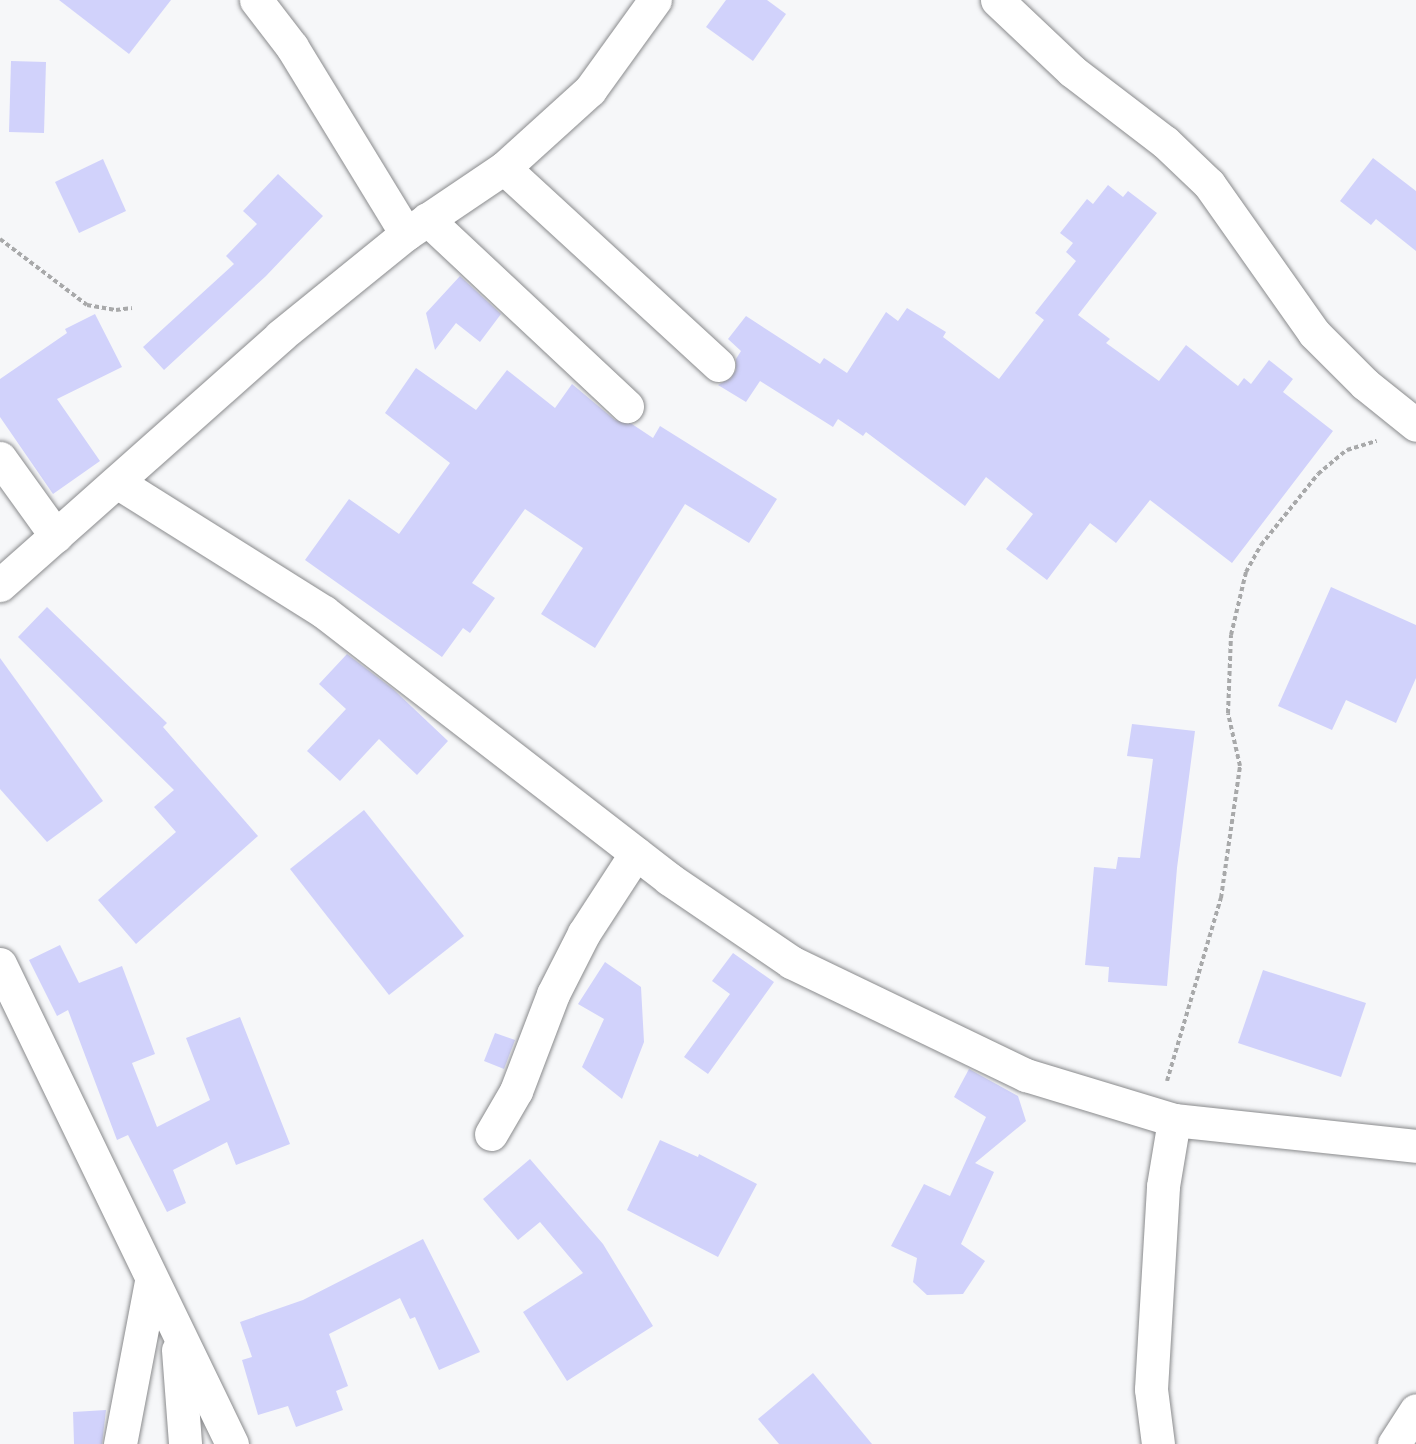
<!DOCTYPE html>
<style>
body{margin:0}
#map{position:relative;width:1416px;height:1444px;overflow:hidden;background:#f6f7f9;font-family:"Fira Sans Condensed",sans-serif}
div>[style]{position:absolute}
.building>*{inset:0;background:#d1d2fb}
.path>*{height:4px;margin-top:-2px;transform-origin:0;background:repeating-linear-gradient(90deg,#a8a9aa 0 4.5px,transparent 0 7.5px)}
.roads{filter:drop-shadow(0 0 2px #8a8b8d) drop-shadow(0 0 2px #8a8b8d)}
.minor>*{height:33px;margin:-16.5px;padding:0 16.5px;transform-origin:16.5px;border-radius:16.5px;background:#fff}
span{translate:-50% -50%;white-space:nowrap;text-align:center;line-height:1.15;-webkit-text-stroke:4.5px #fff;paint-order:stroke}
</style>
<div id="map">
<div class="building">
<div style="clip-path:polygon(59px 0,171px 0,129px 54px)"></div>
<div style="clip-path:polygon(726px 0,767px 0,786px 14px,753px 61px,706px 27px)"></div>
<div style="clip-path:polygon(11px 61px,46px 62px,44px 133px,9px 132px)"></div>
<div style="clip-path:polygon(1373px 158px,1416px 191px,1416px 251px,1376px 219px,1371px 225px,1340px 201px)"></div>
<div style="clip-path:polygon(103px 159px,126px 211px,79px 233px,55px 182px)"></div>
<div style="clip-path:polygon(278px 174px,323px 216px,266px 276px,164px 370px,143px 347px,234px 264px,226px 256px,257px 224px,243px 211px)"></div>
<div style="clip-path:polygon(1108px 185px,1123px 197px,1128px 191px,1157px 213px,1078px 315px,1110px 339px,1106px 343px,1159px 381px,1186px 345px,1238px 386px,1244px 378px,1251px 384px,1269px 360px,1293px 379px,1283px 392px,1333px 431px,1232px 563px,1150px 500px,1116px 543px,1090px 523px,1047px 580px,1006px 549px,1033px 514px,986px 477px,965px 506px,866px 432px,863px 436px,838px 419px,833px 427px,760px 381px,746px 402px,718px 385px,731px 378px,736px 370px,736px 359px,741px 351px,728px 339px,746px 316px,820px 364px,824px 358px,847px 373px,886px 312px,898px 321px,907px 308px,946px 332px,943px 337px,999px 379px,1044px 320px,1035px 313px,1076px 261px,1066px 252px,1073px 243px,1060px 233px,1087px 199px,1093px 204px)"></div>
<div style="clip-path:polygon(460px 276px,501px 314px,480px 342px,456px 323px,435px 350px,426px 313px)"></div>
<div style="clip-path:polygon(95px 314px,122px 367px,57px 399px,100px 461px,53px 494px,0 417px,0 379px,67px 333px,65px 329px)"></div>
<div style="clip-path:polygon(416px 368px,476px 410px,507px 370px,555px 408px,572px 384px,615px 420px,632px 424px,653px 438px,660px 426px,777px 499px,749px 543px,685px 504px,595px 648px,541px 614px,583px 548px,525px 509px,472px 583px,495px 598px,470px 633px,463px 628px,442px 657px,305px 560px,349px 499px,399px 534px,450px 463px,385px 413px)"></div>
<div style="clip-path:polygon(1331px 587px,1416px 625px,1416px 678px,1396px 723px,1346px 700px,1332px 730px,1278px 706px)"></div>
<div style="clip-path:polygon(47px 607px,167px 723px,163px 727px,258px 836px,136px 944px,98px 900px,176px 832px,154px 807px,174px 790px,18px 637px)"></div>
<div style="clip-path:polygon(347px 654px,393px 689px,448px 741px,417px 775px,379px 739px,340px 781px,307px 751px,346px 709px,319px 684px)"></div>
<div style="clip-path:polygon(0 658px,103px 801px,47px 842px,0 789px)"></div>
<div style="clip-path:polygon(1132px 724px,1195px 731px,1177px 868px,1167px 986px,1108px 982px,1109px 967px,1085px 965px,1094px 867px,1116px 869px,1118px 857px,1140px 858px,1153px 759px,1127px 756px)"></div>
<div style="clip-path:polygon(364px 810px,464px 936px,389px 995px,290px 869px)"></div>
<div style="clip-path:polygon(60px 945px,79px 983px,122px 966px,155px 1054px,132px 1063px,157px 1127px,210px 1100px,186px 1038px,240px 1017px,290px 1144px,236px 1165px,227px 1142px,173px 1170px,186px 1203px,167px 1212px,128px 1135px,117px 1140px,68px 1010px,57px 1016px,29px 960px)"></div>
<div style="clip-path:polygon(733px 953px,774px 982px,708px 1074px,684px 1057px,730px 994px,712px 981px)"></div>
<div style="clip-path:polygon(605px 962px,641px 987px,644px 1042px,622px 1099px,582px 1067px,604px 1019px,578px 1004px)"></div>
<div style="clip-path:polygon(1263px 970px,1366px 1003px,1341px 1077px,1238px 1043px)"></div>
<div style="clip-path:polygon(495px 1033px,515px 1040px,504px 1069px,484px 1061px)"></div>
<div style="clip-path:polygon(969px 1069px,1018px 1096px,1026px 1121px,975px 1163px,994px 1172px,961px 1244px,985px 1261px,963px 1294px,927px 1295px,913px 1282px,917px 1258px,891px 1246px,924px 1184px,950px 1196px,986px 1117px,954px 1097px)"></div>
<div style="clip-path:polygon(660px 1140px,698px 1157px,699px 1154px,757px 1184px,718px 1257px,627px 1210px)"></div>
<div style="clip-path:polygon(530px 1159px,603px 1244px,653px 1326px,567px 1381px,523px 1312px,583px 1273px,540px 1222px,518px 1240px,483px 1199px)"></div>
<div style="clip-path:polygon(423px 1239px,480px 1352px,439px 1370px,415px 1317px,410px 1319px,400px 1298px,329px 1334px,348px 1386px,336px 1391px,343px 1410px,296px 1427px,288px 1406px,258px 1415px,242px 1360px,252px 1357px,240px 1322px,303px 1300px)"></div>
<div style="clip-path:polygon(813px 1373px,872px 1444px,779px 1444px,758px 1419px)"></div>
<div style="clip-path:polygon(106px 1410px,102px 1444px,74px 1444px,73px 1412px)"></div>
</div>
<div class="path">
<div style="left:0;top:239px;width:109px;rotate:37.2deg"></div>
<div style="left:87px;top:305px;width:29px;rotate:10deg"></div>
<div style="left:116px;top:310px;width:16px;rotate:-7deg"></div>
<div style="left:1167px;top:1081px;width:191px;rotate:-73.6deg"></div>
<div style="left:1221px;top:898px;width:133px;rotate:-81.8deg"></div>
<div style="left:1240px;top:766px;width:54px;rotate:-102.8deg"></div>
<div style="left:1228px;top:713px;width:78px;rotate:-87.8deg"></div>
<div style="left:1231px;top:635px;width:65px;rotate:-76.6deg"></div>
<div style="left:1246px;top:572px;width:31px;rotate:-61deg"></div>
<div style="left:1261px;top:545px;width:91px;rotate:-51.2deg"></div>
<div style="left:1318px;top:474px;width:38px;rotate:-40deg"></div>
<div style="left:1347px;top:450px;width:31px;rotate:-17deg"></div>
</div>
<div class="roads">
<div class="minor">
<div style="left:256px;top:0;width:59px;rotate:52.5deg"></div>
<div style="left:292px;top:47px;width:219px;rotate:58.6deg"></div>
<div style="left:997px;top:0;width:103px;rotate:43.4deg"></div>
<div style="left:1072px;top:71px;width:117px;rotate:37.4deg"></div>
<div style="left:1165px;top:142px;width:61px;rotate:43.7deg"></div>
<div style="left:1209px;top:184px;width:182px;rotate:54.8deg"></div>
<div style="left:1314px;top:333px;width:72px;rotate:45deg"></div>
<div style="left:1365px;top:384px;width:65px;rotate:38.8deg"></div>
<div style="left:504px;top:168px;width:291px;rotate:42.6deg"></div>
<div style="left:427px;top:219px;width:274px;rotate:43.1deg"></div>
<div style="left:0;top:458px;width:96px;rotate:54.3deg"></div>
<div style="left:117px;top:482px;width:244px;rotate:32.1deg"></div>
<div style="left:324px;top:612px;width:436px;rotate:37.7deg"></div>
<div style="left:669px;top:879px;width:148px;rotate:34.2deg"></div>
<div style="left:791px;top:962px;width:261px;rotate:25.7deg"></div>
<div style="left:1026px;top:1075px;width:155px;rotate:16.9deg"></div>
<div style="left:1174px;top:1120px;width:243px;rotate:6.1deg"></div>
<div style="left:0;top:585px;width:375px;rotate:-41.6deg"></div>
<div style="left:280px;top:336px;width:162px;rotate:-39deg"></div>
<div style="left:406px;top:234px;width:118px;rotate:-34deg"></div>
<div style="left:504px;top:168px;width:116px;rotate:-42.2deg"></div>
<div style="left:590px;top:90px;width:111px;rotate:-54.2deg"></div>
<div style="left:0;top:964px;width:533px;rotate:64.2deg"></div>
<div style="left:491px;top:1134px;width:50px;rotate:-59.8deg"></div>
<div style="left:516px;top:1091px;width:104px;rotate:-69.1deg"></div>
<div style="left:553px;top:994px;width:68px;rotate:-63.1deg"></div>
<div style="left:584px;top:933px;width:95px;rotate:-57deg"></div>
<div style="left:178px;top:1350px;width:94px;rotate:85.7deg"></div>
<div style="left:120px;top:1444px;width:165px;rotate:-79.2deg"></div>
<div style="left:1158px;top:1444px;width:55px;rotate:-97.3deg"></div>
<div style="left:1151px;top:1389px;width:203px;rotate:-86.6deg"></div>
<div style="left:1163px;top:1186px;width:67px;rotate:-80.5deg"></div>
<div style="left:1394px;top:1444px;width:40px;rotate:-57.1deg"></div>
</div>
</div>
</div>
